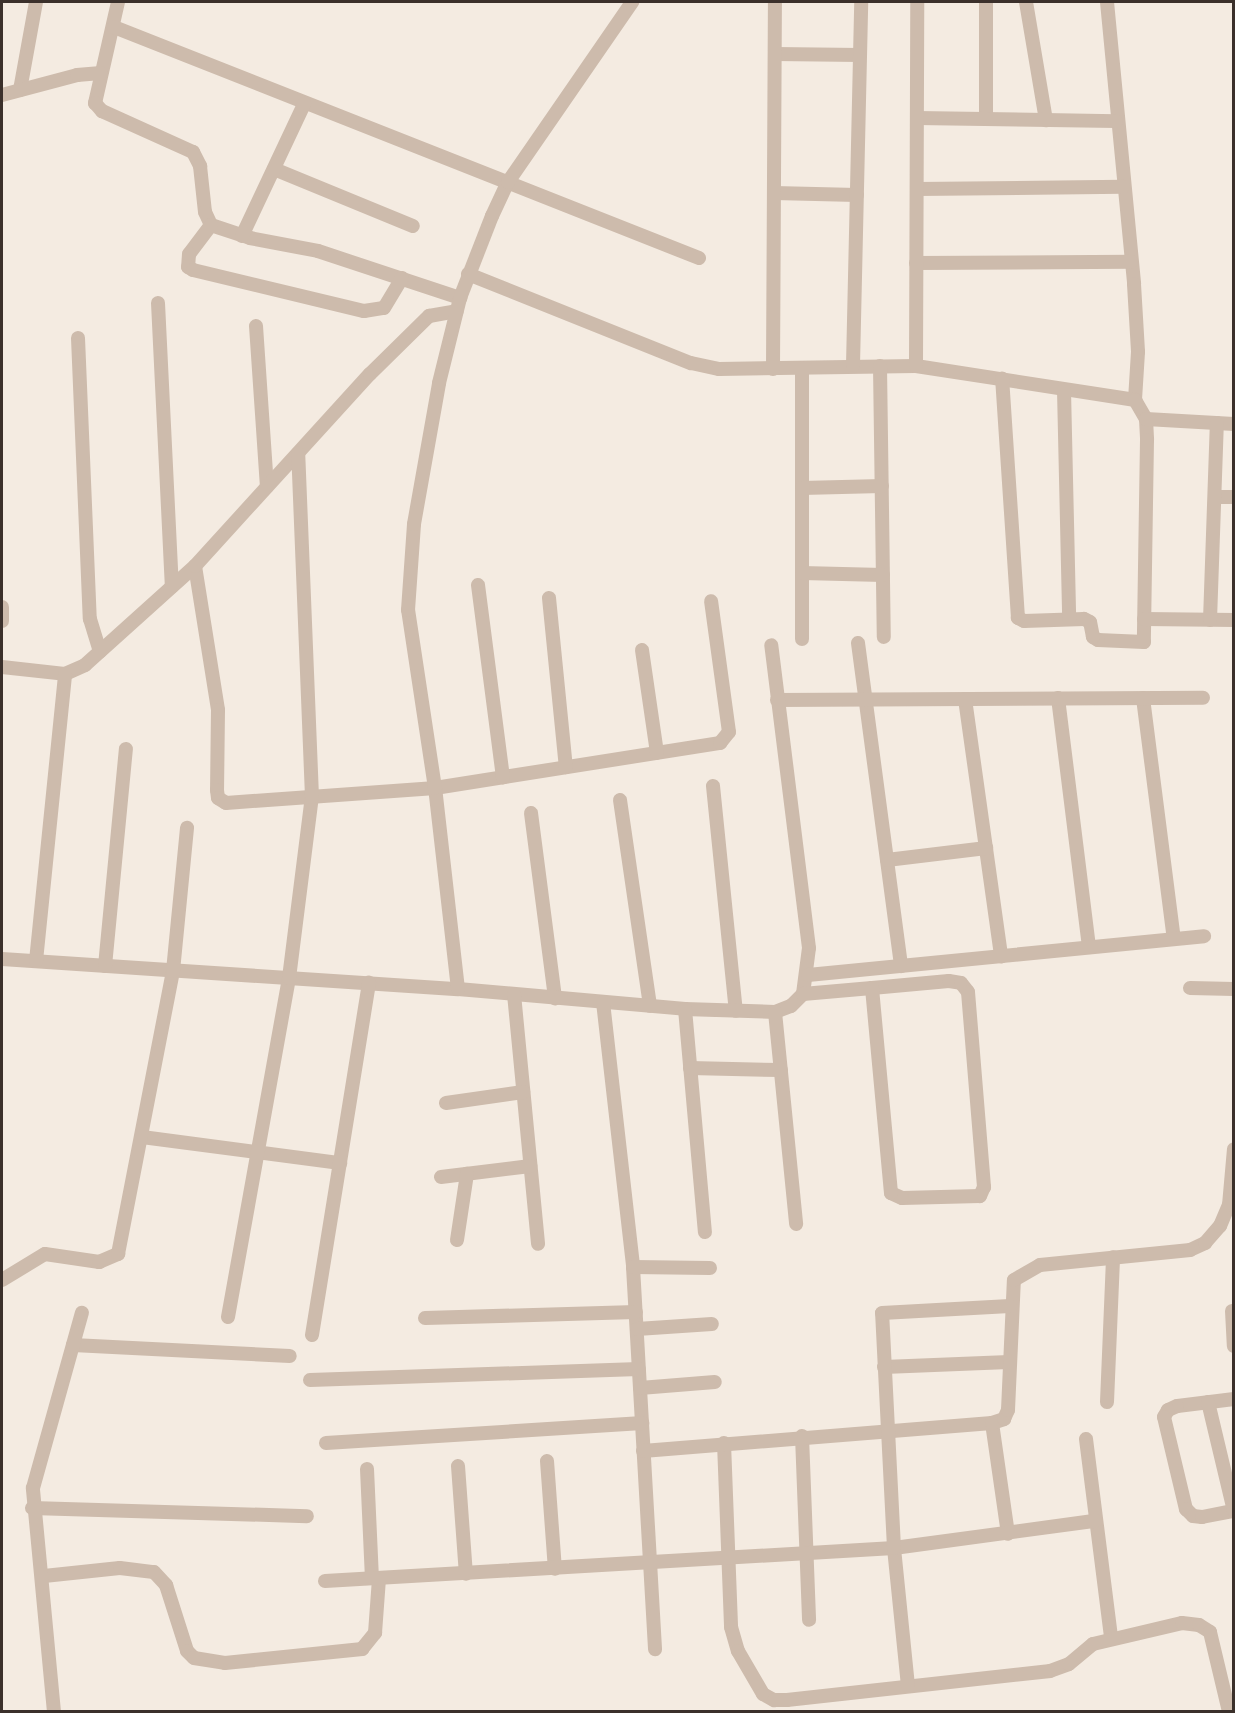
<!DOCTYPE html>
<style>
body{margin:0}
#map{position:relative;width:1235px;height:1713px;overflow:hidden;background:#f4ebe1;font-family:"Archivo Narrow",sans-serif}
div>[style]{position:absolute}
.street>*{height:14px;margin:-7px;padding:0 7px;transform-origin:7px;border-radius:7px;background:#cdbbac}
span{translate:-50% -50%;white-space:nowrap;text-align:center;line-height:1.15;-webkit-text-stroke:6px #fbf5ee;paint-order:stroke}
.frame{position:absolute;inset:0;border:3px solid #3b302b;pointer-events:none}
</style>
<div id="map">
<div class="street">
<div style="left:118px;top:2px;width:104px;rotate:102.8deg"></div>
<div style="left:95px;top:103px;width:11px;rotate:49deg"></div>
<div style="left:102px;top:111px;width:100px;rotate:24.3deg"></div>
<div style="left:193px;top:152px;width:16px;rotate:63deg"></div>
<div style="left:200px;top:166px;width:46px;rotate:83.8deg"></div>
<div style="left:205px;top:212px;width:14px;rotate:65deg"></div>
<div style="left:211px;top:225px;width:41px;rotate:18.4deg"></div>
<div style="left:250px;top:238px;width:69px;rotate:10.8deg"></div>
<div style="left:318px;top:251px;width:150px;rotate:18.3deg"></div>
<div style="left:986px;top:2px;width:117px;rotate:90deg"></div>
<div style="left:1026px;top:2px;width:120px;rotate:80.4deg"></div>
<div style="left:1107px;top:2px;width:283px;rotate:84.5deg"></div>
<div style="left:1134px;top:284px;width:68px;rotate:86.6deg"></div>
<div style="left:1138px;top:352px;width:48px;rotate:93.6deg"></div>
<div style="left:114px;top:27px;width:629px;rotate:21.55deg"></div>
<div style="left:775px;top:54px;width:85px;rotate:0.7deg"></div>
<div style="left:20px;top:90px;width:89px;rotate:-79.7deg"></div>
<div style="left:2px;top:95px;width:78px;rotate:-14.9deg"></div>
<div style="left:77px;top:75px;width:24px;rotate:-5deg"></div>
<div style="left:917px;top:118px;width:199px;rotate:0.9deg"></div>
<div style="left:274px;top:169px;width:150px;rotate:22.3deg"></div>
<div style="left:917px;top:189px;width:206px;rotate:-0.6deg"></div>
<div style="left:774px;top:193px;width:83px;rotate:1.4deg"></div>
<div style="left:211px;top:225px;width:36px;rotate:127deg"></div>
<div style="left:189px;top:254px;width:13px;rotate:94deg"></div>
<div style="left:188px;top:267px;width:6px;rotate:31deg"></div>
<div style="left:193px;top:270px;width:176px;rotate:13.5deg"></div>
<div style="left:364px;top:311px;width:20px;rotate:-9deg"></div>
<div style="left:384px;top:308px;width:35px;rotate:-59deg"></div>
<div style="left:242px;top:236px;width:146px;rotate:-64.8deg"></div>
<div style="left:916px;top:263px;width:215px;rotate:-0.3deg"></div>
<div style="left:468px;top:274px;width:240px;rotate:21.8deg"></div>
<div style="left:691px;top:363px;width:29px;rotate:12deg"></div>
<div style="left:719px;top:369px;width:197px;rotate:-0.9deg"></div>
<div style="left:916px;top:366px;width:222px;rotate:8.8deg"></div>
<div style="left:1135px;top:400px;width:22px;rotate:60deg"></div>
<div style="left:1146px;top:419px;width:21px;rotate:87deg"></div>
<div style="left:1147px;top:440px;width:202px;rotate:90.9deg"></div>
<div style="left:1144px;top:642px;width:46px;rotate:-177.5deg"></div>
<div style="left:1098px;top:640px;width:6px;rotate:-149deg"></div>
<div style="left:1093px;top:637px;width:15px;rotate:-101deg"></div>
<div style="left:1090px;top:622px;width:7px;rotate:-153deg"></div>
<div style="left:1084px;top:619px;width:60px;rotate:178.1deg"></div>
<div style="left:1024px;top:621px;width:7px;rotate:-153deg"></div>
<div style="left:1018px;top:618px;width:240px;rotate:-93.8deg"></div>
<div style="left:158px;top:303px;width:284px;rotate:87.2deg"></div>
<div style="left:256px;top:326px;width:161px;rotate:86.1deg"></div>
<div style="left:78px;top:338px;width:281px;rotate:87.6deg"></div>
<div style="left:90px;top:619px;width:34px;rotate:73deg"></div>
<div style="left:853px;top:365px;width:363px;rotate:-88.7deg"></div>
<div style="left:880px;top:366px;width:271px;rotate:89.2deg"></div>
<div style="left:916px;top:366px;width:364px;rotate:-89.8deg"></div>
<div style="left:802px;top:368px;width:271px;rotate:90deg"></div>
<div style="left:773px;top:369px;width:367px;rotate:-89.7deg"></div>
<div style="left:1064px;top:390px;width:229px;rotate:88.7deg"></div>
<div style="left:1146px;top:419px;width:88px;rotate:3.3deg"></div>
<div style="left:802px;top:488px;width:80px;rotate:-1.4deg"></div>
<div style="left:1215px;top:497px;width:19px"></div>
<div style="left:195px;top:566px;width:146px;rotate:80.9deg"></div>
<div style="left:218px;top:710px;width:80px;rotate:90.7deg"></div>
<div style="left:217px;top:790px;width:8px;rotate:83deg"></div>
<div style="left:218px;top:798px;width:9px;rotate:32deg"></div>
<div style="left:226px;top:803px;width:210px;rotate:-4.1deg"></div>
<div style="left:435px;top:788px;width:289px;rotate:-9deg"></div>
<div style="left:720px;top:743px;width:14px;rotate:-51deg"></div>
<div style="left:729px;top:732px;width:132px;rotate:-97.8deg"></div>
<div style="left:802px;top:573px;width:81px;rotate:1.4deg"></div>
<div style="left:478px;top:585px;width:194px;rotate:82.6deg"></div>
<div style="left:549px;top:598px;width:170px;rotate:84.3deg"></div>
<div style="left:2px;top:607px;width:14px;rotate:90deg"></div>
<div style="left:1144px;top:619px;width:90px;rotate:0.6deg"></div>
<div style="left:1210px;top:620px;width:197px;rotate:-88deg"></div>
<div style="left:858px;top:643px;width:326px;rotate:82.4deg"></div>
<div style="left:642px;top:650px;width:104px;rotate:81.7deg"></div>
<div style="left:2px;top:667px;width:63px;rotate:6.3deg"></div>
<div style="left:65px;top:674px;width:22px;rotate:-24deg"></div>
<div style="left:85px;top:665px;width:148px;rotate:-42deg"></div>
<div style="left:195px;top:566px;width:260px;rotate:-47.7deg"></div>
<div style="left:370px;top:374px;width:83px;rotate:-44.5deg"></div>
<div style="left:429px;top:316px;width:28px;rotate:-10deg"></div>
<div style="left:1058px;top:698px;width:251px;rotate:82.9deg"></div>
<div style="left:1143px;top:698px;width:243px;rotate:82.7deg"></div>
<div style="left:965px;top:699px;width:260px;rotate:82deg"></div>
<div style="left:777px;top:700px;width:426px;rotate:-0.3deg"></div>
<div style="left:713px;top:786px;width:226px;rotate:84.2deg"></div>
<div style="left:620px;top:800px;width:208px;rotate:81.7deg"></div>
<div style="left:531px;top:813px;width:187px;rotate:82.6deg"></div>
<div style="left:887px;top:860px;width:100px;rotate:-6.9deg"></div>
<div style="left:2px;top:959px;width:457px;rotate:3.8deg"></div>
<div style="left:458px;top:989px;width:228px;rotate:5deg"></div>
<div style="left:685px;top:1009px;width:90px;rotate:1.9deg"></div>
<div style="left:775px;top:1012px;width:17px;rotate:-21deg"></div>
<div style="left:791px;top:1006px;width:17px;rotate:-45deg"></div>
<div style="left:803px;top:994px;width:46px;rotate:-82.6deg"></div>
<div style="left:809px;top:948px;width:305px;rotate:-97.1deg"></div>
<div style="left:36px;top:961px;width:288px;rotate:-84.2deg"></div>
<div style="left:105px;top:966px;width:218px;rotate:-84.5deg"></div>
<div style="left:808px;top:975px;width:398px;rotate:-5.6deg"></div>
<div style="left:1190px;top:988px;width:44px;rotate:1.3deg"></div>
<div style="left:458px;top:989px;width:202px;rotate:-96.5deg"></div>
<div style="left:435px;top:788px;width:180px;rotate:-98.6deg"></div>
<div style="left:408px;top:610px;width:86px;rotate:-86deg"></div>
<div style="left:414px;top:524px;width:143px;rotate:-79.9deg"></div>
<div style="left:439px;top:383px;width:88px;rotate:-76.1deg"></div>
<div style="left:460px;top:298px;width:88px;rotate:-68.7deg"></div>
<div style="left:492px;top:216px;width:38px;rotate:-65deg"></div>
<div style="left:508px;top:182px;width:219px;rotate:-55.4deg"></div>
<div style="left:514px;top:994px;width:251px;rotate:84.5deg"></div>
<div style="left:803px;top:994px;width:69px;rotate:-5deg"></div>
<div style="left:872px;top:988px;width:77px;rotate:-5.2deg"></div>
<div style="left:949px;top:981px;width:12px;rotate:9deg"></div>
<div style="left:961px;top:983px;width:11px;rotate:52deg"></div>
<div style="left:968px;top:992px;width:196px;rotate:85.3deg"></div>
<div style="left:984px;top:1187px;width:10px;rotate:114deg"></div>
<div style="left:980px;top:1196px;width:78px;rotate:178.5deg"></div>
<div style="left:902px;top:1198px;width:12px;rotate:-156deg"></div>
<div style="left:891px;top:1193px;width:206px;rotate:-95.3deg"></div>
<div style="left:603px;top:1002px;width:267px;rotate:83.5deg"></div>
<div style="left:633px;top:1267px;width:383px;rotate:86.7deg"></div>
<div style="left:685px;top:1009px;width:224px;rotate:84.9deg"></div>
<div style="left:775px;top:1012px;width:213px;rotate:84.3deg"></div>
<div style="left:690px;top:1068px;width:91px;rotate:1.3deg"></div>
<div style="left:446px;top:1103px;width:78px;rotate:-8.1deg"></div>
<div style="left:142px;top:1137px;width:200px;rotate:7.5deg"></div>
<div style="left:441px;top:1177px;width:90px;rotate:-7deg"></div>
<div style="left:457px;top:1240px;width:67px;rotate:-81.4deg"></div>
<div style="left:633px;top:1267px;width:77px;rotate:0.7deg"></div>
<div style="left:2px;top:1280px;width:50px;rotate:-31.2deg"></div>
<div style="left:45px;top:1254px;width:55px;rotate:8.4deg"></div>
<div style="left:99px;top:1262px;width:21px;rotate:-23deg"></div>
<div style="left:118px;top:1254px;width:288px;rotate:-79deg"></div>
<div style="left:173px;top:971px;width:144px;rotate:-84.4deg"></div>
<div style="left:1232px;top:1311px;width:35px;rotate:87deg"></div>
<div style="left:228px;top:1317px;width:344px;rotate:-79.8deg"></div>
<div style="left:289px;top:978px;width:182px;rotate:-82.8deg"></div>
<div style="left:312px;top:797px;width:344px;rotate:-92.3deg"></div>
<div style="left:425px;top:1318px;width:211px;rotate:-1.6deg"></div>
<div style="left:637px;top:1329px;width:75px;rotate:-3.8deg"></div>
<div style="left:312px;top:1335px;width:357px;rotate:-80.8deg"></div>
<div style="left:73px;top:1345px;width:217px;rotate:2.9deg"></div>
<div style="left:884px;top:1367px;width:125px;rotate:-2.3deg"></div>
<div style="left:310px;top:1380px;width:329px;rotate:-1.9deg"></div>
<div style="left:640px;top:1388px;width:75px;rotate:-4.6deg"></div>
<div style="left:1234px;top:1399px;width:57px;rotate:173deg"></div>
<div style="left:1177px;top:1406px;width:10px;rotate:156deg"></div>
<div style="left:1168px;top:1410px;width:8px;rotate:120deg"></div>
<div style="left:1164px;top:1417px;width:95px;rotate:76.6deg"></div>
<div style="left:1186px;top:1509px;width:10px;rotate:45deg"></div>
<div style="left:1193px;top:1516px;width:9px;rotate:6deg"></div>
<div style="left:1202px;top:1517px;width:33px;rotate:-11deg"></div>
<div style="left:1107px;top:1402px;width:145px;rotate:-87.6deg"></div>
<div style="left:1208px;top:1402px;width:112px;rotate:76.6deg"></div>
<div style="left:992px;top:1423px;width:112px;rotate:81.8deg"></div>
<div style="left:802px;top:1436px;width:184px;rotate:87.8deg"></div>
<div style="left:1086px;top:1439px;width:201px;rotate:82.8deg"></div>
<div style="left:326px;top:1443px;width:317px;rotate:-3.6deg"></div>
<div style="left:724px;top:1443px;width:184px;rotate:87.8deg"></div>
<div style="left:731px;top:1627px;width:25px;rotate:74deg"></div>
<div style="left:738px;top:1651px;width:50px;rotate:59.8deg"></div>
<div style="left:763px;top:1694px;width:13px;rotate:29deg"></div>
<div style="left:774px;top:1700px;width:13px"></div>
<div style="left:787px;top:1700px;width:265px;rotate:-6.3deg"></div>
<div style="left:1050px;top:1671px;width:20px;rotate:-20deg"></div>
<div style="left:1069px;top:1664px;width:31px;rotate:-40deg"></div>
<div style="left:1093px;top:1644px;width:91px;rotate:-13.3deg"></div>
<div style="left:1182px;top:1623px;width:17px;rotate:7deg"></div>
<div style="left:1199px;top:1625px;width:13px;rotate:32deg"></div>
<div style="left:1210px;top:1632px;width:82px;rotate:76.6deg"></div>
<div style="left:643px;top:1451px;width:350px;rotate:-4.6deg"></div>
<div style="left:992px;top:1423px;width:13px;rotate:-18deg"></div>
<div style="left:1004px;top:1419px;width:10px;rotate:-66deg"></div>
<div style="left:1008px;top:1410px;width:130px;rotate:-87.4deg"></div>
<div style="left:1014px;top:1280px;width:30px;rotate:-30deg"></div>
<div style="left:1040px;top:1265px;width:151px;rotate:-5.7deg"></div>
<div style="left:1190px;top:1250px;width:17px;rotate:-25deg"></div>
<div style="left:1205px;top:1243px;width:23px;rotate:-49deg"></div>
<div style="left:1220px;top:1226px;width:23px;rotate:-67deg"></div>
<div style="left:1229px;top:1205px;width:56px;rotate:-84.9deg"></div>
<div style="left:547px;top:1461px;width:108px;rotate:85.8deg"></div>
<div style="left:458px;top:1466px;width:108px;rotate:85.8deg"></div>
<div style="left:367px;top:1469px;width:109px;rotate:87.4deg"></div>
<div style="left:32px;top:1508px;width:275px;rotate:1.7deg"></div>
<div style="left:44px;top:1576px;width:76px;rotate:-6deg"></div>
<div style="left:120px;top:1568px;width:34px;rotate:7deg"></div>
<div style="left:154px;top:1572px;width:18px;rotate:47deg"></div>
<div style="left:166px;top:1585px;width:69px;rotate:72.3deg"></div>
<div style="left:187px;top:1651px;width:10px;rotate:45deg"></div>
<div style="left:194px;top:1658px;width:31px;rotate:9deg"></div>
<div style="left:225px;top:1663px;width:138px;rotate:-5.8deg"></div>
<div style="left:362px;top:1649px;width:21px;rotate:-51deg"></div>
<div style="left:375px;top:1633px;width:55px;rotate:-85.8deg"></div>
<div style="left:325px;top:1581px;width:570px;rotate:-3.32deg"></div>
<div style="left:894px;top:1548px;width:203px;rotate:-7.7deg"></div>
<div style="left:908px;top:1686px;width:139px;rotate:-95.8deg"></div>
<div style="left:894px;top:1548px;width:235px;rotate:-92.9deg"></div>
<div style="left:882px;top:1313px;width:128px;rotate:-3.1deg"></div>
<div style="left:54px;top:1712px;width:225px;rotate:-95.4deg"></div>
<div style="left:33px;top:1488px;width:182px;rotate:-74.4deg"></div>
</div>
<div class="frame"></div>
</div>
